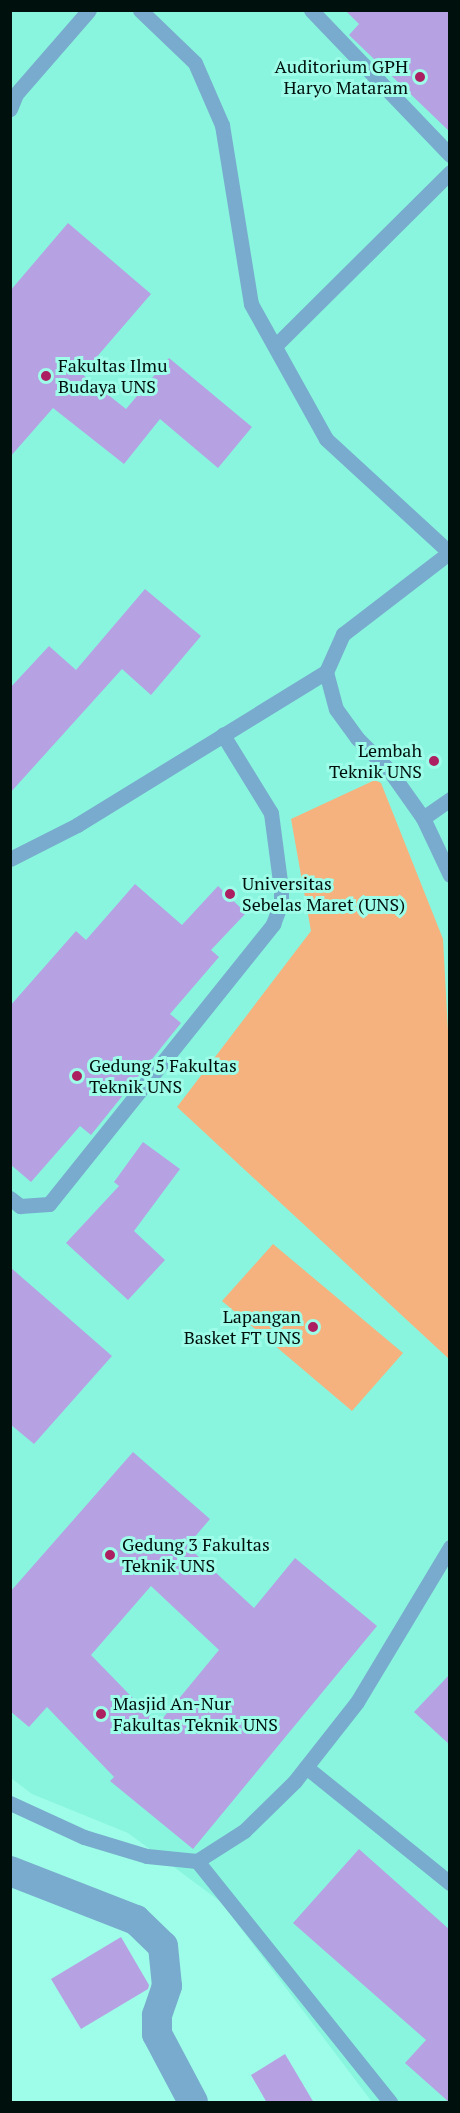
<!DOCTYPE html>
<style>
body{margin:0}
#map{position:relative;width:460px;height:2113px;overflow:hidden;background:#9efde8;font-family:"PT Serif",serif}
div>[style]{position:absolute}
.built>*{inset:0;background:#89f5de}
.green>*{inset:0;background:#f5b27e}
.building>*{inset:0;background:#b6a1e3}
.lane>*{height:15px;margin:-7.5px;padding:0 7.5px;transform-origin:7.5px;border-radius:7.5px;background:#78abcd}
.street>*{height:30px;margin:-15px;padding:0 15px;transform-origin:15px;border-radius:15px;background:#78abcd}
.dots>*{width:16px;height:16px;translate:-50% -50%;box-sizing:border-box;border:3px solid #9efde8;border-radius:50%}
span{translate:-50% -50%;white-space:nowrap;text-align:center;line-height:1.15;-webkit-text-stroke:6px #9efde8;paint-order:stroke}
.poi-label{font-size:18px;color:#00110d}
.right{translate:-100% -50%;text-align:right}
.left{translate:0 -50%;text-align:left}
.frame{position:absolute;inset:0;border:12px solid #00110d;pointer-events:none}
</style>
<div id="map">
<div class="built">
<div style="clip-path:polygon(10px 11px,449px 11px,449px 2102px,372px 2102px,221px 1902px,128px 1833px,32px 1794px,11px 1778px)"></div>
</div>
<div class="green">
<div style="clip-path:polygon(375px 780px,381px 783px,443px 939px,450px 1068px,449px 1359px,177px 1107px,311px 931px,291px 819px)"></div>
<div style="clip-path:polygon(273px 1244px,403px 1353px,352px 1411px,222px 1301px)"></div>
</div>
<div class="building">
<div style="clip-path:polygon(345px 10px,450px 10px,450px 132px,349px 35px,359px 24px)"></div>
<div style="clip-path:polygon(68px 223px,151px 294px,82px 374px,126px 409px,169px 358px,252px 427px,218px 468px,160px 419px,124px 464px,53px 408px,10px 457px,10px 291px)"></div>
<div style="clip-path:polygon(145px 589px,201px 636px,151px 695px,122px 669px,10px 793px,10px 688px,49px 646px,76px 670px)"></div>
<div style="clip-path:polygon(135px 884px,182px 925px,218px 886px,246px 913px,211px 950px,219px 957px,170px 1014px,181px 1023px,91px 1135px,80px 1126px,31px 1182px,10px 1164px,10px 1006px,76px 931px,86px 940px)"></div>
<div style="clip-path:polygon(143px 1142px,180px 1169px,134px 1231px,165px 1260px,128px 1300px,66px 1243px,119px 1186px,114px 1182px)"></div>
<div style="clip-path:polygon(10px 1267px,112px 1356px,34px 1444px,10px 1424px)"></div>
<div style="clip-path:polygon(evenodd,133px 1452px,210px 1519px,187px 1546px,254px 1608px,295px 1558px,377px 1626px,193px 1849px,110px 1781px,114px 1777px,47px 1707px,29px 1727px,10px 1711px,10px 1592px,133px 1452px,151px 1586px,219px 1650px,158px 1724px,91px 1655px,151px 1586px)"></div>
<div style="clip-path:polygon(450px 1674px,450px 1745px,414px 1712px)"></div>
<div style="clip-path:polygon(359px 1849px,450px 1930px,450px 2103px,405px 2063px,426px 2040px,293px 1923px)"></div>
<div style="clip-path:polygon(121px 1937px,149px 1985px,148px 1989px,81px 2029px,51px 1979px)"></div>
<div style="clip-path:polygon(285px 2054px,314px 2103px,267px 2103px,251px 2075px)"></div>
</div>
<div class="lane">
<div style="left:140px;top:10px;width:76px;rotate:43.9deg"></div>
<div style="left:195px;top:63px;width:68px;rotate:66.5deg"></div>
<div style="left:222px;top:125px;width:181px;rotate:80.8deg"></div>
<div style="left:251px;top:304px;width:154px;rotate:60.9deg"></div>
<div style="left:326px;top:439px;width:167px;rotate:42.6deg"></div>
<div style="left:311px;top:10px;width:201px;rotate:46.2deg"></div>
<div style="left:10px;top:109px;width:16px;rotate:-68deg"></div>
<div style="left:16px;top:94px;width:111px;rotate:-49deg"></div>
<div style="left:275px;top:346px;width:247px;rotate:-44.8deg"></div>
<div style="left:450px;top:552px;width:135px;rotate:142.5deg"></div>
<div style="left:343px;top:634px;width:42px;rotate:114.1deg"></div>
<div style="left:326px;top:672px;width:38px;rotate:75deg"></div>
<div style="left:336px;top:709px;width:36px;rotate:54deg"></div>
<div style="left:357px;top:738px;width:45px;rotate:45deg"></div>
<div style="left:389px;top:770px;width:59px;rotate:54.7deg"></div>
<div style="left:423px;top:818px;width:63px;rotate:64.7deg"></div>
<div style="left:423px;top:818px;width:33px;rotate:-35deg"></div>
<div style="left:10px;top:859px;width:75px;rotate:-26.9deg"></div>
<div style="left:77px;top:825px;width:292px;rotate:-31.6deg"></div>
<div style="left:10px;top:1198px;width:13px;rotate:39deg"></div>
<div style="left:20px;top:1206px;width:29px;rotate:-4deg"></div>
<div style="left:49px;top:1204px;width:359px;rotate:-51.3deg"></div>
<div style="left:273px;top:924px;width:22px;rotate:-69deg"></div>
<div style="left:281px;top:903px;width:14px;rotate:-90deg"></div>
<div style="left:281px;top:889px;width:77px;rotate:-97.5deg"></div>
<div style="left:271px;top:813px;width:92px;rotate:-121.6deg"></div>
<div style="left:306px;top:1767px;width:185px;rotate:38.9deg"></div>
<div style="left:10px;top:1803px;width:81px;rotate:24.7deg"></div>
<div style="left:84px;top:1837px;width:66px;rotate:16.8deg"></div>
<div style="left:147px;top:1856px;width:50px;rotate:5.7deg"></div>
<div style="left:197px;top:1861px;width:56px;rotate:-32.6deg"></div>
<div style="left:244px;top:1831px;width:71px;rotate:-44.4deg"></div>
<div style="left:295px;top:1781px;width:100px;rotate:-51.9deg"></div>
<div style="left:357px;top:1702px;width:181px;rotate:-59deg"></div>
<div style="left:197px;top:1861px;width:309px;rotate:51.3deg"></div>
</div>
<div class="street">
<div style="left:10px;top:1871px;width:135px;rotate:21.3deg"></div>
<div style="left:136px;top:1920px;width:37px;rotate:44deg"></div>
<div style="left:163px;top:1946px;width:40px;rotate:84.3deg"></div>
<div style="left:167px;top:1986px;width:31px;rotate:109deg"></div>
<div style="left:157px;top:2015px;width:19px;rotate:90deg"></div>
<div style="left:157px;top:2034px;width:77px;rotate:62.1deg"></div>
</div>
<div class="dots">
<div style="left:420px;top:77px;background:#ac2061"></div>
<div style="left:46px;top:376px;background:#ac2061"></div>
<div style="left:434px;top:761px;background:#ac2061"></div>
<div style="left:230px;top:894px;background:#ac2061"></div>
<div style="left:77px;top:1076px;background:#ac2061"></div>
<div style="left:313px;top:1327px;background:#ac2061"></div>
<div style="left:110px;top:1555px;background:#ac2061"></div>
<div style="left:101px;top:1714px;background:#ac2061"></div>
</div>
<div class="poi-label">
<span class="right" style="left:408px;top:77px">Auditorium GPH<br>Haryo Mataram</span>
<span class="left" style="left:58px;top:376px">Fakultas Ilmu<br>Budaya UNS</span>
<span class="right" style="left:422px;top:761px">Lembah<br>Teknik UNS</span>
<span class="left" style="left:242px;top:894px">Universitas<br>Sebelas Maret (UNS)</span>
<span class="left" style="left:89px;top:1076px">Gedung 5 Fakultas<br>Teknik UNS</span>
<span class="right" style="left:301px;top:1327px">Lapangan<br>Basket FT UNS</span>
<span class="left" style="left:122px;top:1555px">Gedung 3 Fakultas<br>Teknik UNS</span>
<span class="left" style="left:113px;top:1714px">Masjid An-Nur<br>Fakultas Teknik UNS</span>
</div>
<div class="frame"></div>
</div>
